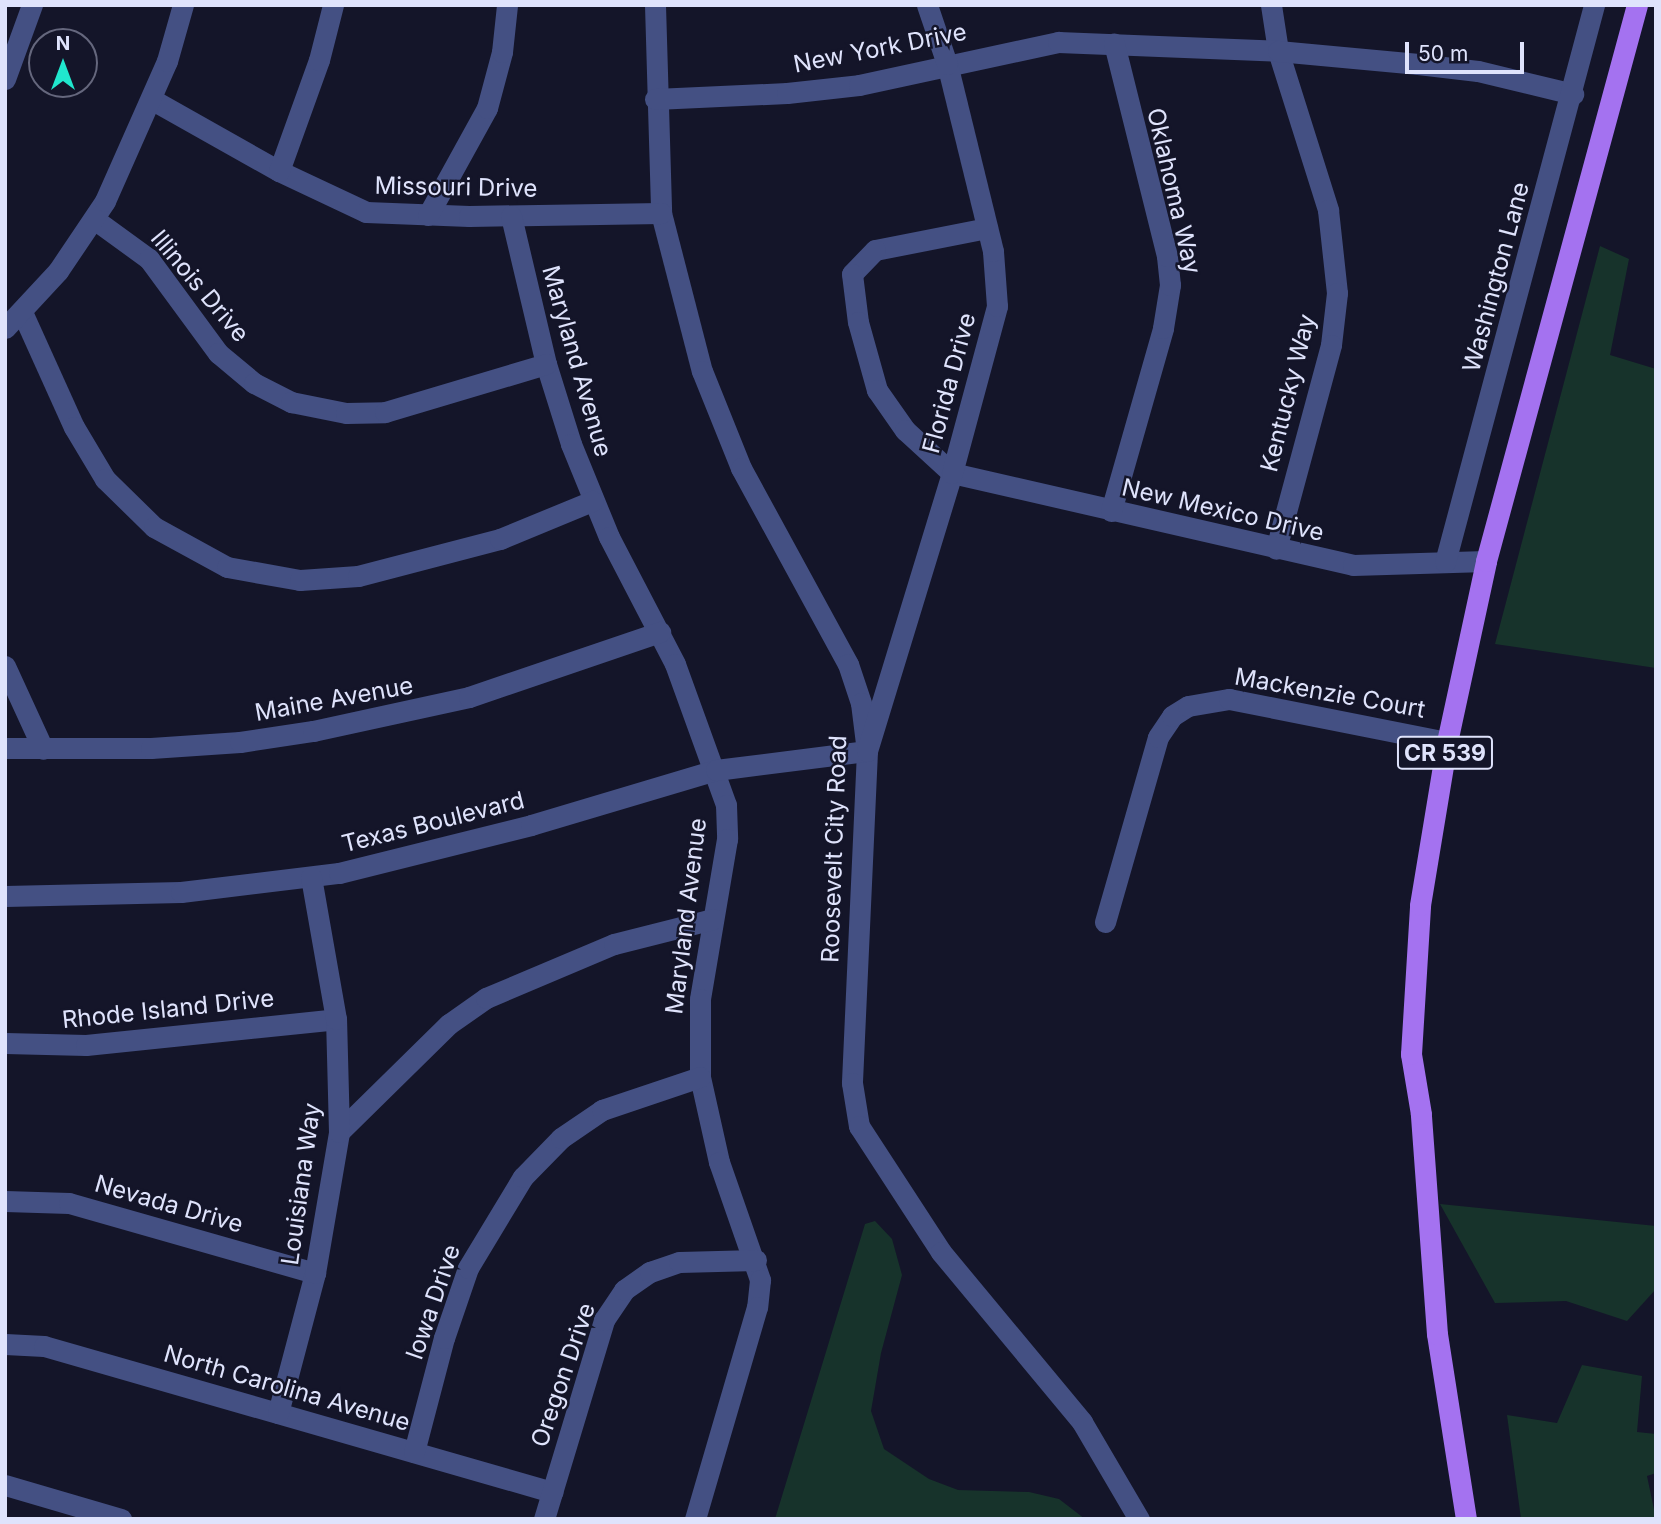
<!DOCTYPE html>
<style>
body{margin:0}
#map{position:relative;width:1661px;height:1524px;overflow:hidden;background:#141529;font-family:Inter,sans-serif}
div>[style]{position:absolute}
.green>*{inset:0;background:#17332b}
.minor>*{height:21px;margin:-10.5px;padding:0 10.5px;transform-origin:10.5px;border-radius:10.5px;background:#445083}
.major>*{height:21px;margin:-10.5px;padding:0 10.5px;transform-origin:10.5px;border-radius:10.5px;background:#a472f0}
span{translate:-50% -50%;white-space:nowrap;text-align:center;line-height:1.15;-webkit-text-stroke:5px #141529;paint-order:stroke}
.shield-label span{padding:2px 5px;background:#141529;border:2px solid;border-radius:5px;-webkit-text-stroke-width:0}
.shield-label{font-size:23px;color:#dfe3fc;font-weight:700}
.street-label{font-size:24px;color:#dfe3fc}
.frame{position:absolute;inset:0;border:7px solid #dfe3fc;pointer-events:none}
.north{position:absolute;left:28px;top:28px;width:70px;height:70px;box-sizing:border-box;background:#141529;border:2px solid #65677d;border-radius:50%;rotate:0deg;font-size:19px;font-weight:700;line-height:28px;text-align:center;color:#dfe3fc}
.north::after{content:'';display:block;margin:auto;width:24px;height:32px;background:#20e7cd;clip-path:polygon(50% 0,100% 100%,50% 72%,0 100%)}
.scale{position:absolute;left:1405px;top:42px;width:119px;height:32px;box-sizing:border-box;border:4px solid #dfe3fc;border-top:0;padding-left:9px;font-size:21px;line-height:24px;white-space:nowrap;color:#dfe3fc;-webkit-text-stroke:5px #141529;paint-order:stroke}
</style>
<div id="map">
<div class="green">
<div style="clip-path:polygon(1600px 246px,1629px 259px,1610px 355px,1656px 369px,1656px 668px,1495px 644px)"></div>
<div style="clip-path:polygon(1440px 1204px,1656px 1226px,1656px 1289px,1627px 1321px,1566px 1301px,1495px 1303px)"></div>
<div style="clip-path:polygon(875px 1221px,892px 1239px,902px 1275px,881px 1353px,871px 1411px,884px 1449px,929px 1479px,958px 1490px,1029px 1492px,1059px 1499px,1085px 1519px,775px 1519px,865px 1224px)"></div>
<div style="clip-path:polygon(1582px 1365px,1642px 1376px,1637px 1432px,1656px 1434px,1656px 1473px,1647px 1476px,1656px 1519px,1521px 1519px,1507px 1415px,1557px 1423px)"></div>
</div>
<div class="minor">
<div style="left:655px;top:5px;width:208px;rotate:88.3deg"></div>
<div style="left:661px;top:213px;width:163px;rotate:75.5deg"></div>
<div style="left:702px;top:371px;width:105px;rotate:68.1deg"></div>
<div style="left:741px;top:468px;width:223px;rotate:61.4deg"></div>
<div style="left:848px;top:664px;width:41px;rotate:71.6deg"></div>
<div style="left:861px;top:703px;width:48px;rotate:82.9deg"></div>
<div style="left:867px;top:751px;width:332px;rotate:92.6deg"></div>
<div style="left:852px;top:1083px;width:44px;rotate:80.8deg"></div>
<div style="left:859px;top:1126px;width:150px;rotate:56.9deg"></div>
<div style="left:941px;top:1252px;width:221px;rotate:50.3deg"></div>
<div style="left:1082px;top:1422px;width:113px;rotate:59.6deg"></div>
<div style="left:1271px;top:5px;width:47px;rotate:81.3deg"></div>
<div style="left:1278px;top:51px;width:167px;rotate:72.5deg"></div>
<div style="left:1328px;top:210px;width:83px;rotate:83.8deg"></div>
<div style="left:1337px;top:293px;width:52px;rotate:96.6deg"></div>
<div style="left:1331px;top:345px;width:211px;rotate:105.1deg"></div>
<div style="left:5px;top:79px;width:79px;rotate:-70deg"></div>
<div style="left:151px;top:99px;width:147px;rotate:29.4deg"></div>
<div style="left:279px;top:171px;width:96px;rotate:25.2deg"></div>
<div style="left:366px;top:212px;width:103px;rotate:2.2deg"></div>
<div style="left:469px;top:216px;width:192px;rotate:-0.9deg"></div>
<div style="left:655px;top:99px;width:132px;rotate:-2.6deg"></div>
<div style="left:787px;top:93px;width:72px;rotate:-6.3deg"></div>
<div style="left:859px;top:85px;width:204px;rotate:-12.2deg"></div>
<div style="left:1058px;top:42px;width:220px;rotate:2.3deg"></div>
<div style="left:1278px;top:51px;width:141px;rotate:5.3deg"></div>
<div style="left:1418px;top:64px;width:60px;rotate:6.7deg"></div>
<div style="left:1478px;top:71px;width:98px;rotate:13.6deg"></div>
<div style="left:279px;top:171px;width:118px;rotate:-70.2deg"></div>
<div style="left:319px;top:60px;width:57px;rotate:-75.7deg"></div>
<div style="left:428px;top:215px;width:122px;rotate:-61.1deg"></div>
<div style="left:487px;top:108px;width:58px;rotate:-75deg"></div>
<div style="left:502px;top:52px;width:47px;rotate:-83.9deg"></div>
<div style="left:511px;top:216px;width:152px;rotate:76.7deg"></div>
<div style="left:546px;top:364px;width:84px;rotate:72.6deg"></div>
<div style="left:571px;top:444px;width:100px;rotate:67.8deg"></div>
<div style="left:609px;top:537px;width:143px;rotate:62.5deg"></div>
<div style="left:675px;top:664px;width:150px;rotate:70.1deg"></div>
<div style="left:726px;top:805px;width:34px;rotate:88deg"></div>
<div style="left:727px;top:839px;width:162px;rotate:99.6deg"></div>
<div style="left:700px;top:999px;width:78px;rotate:90deg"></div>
<div style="left:700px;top:1077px;width:87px;rotate:77.4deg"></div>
<div style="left:719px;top:1162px;width:125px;rotate:70.8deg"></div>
<div style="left:760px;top:1280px;width:27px;rotate:96deg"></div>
<div style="left:757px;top:1307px;width:221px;rotate:106.3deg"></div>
<div style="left:94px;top:219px;width:68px;rotate:36deg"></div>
<div style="left:149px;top:259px;width:117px;rotate:53.7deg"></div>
<div style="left:218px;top:353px;width:47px;rotate:39.8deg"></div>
<div style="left:254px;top:383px;width:42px;rotate:27.2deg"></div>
<div style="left:291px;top:402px;width:56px;rotate:11.3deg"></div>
<div style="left:346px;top:413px;width:39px;rotate:-1deg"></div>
<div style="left:385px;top:412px;width:168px;rotate:-16.6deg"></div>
<div style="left:987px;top:228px;width:114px;rotate:168.9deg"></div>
<div style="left:875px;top:250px;width:33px;rotate:134deg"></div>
<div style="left:852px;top:274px;width:48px;rotate:82.9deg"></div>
<div style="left:858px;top:322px;width:71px;rotate:74.4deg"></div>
<div style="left:877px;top:390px;width:49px;rotate:55deg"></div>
<div style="left:905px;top:430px;width:64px;rotate:42.5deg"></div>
<div style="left:952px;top:473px;width:411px;rotate:12.9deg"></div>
<div style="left:1353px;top:565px;width:133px;rotate:-1.7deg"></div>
<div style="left:22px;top:312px;width:126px;rotate:65.7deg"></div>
<div style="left:74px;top:427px;width:61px;rotate:59.2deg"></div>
<div style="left:105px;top:479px;width:69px;rotate:44.4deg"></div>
<div style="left:154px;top:527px;width:83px;rotate:28.7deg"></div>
<div style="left:227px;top:567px;width:74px;rotate:10.1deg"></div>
<div style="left:300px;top:580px;width:58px;rotate:-3.9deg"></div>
<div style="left:358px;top:576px;width:147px;rotate:-14.6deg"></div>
<div style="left:500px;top:539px;width:100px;rotate:-22.4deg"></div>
<div style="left:5px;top:328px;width:78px;rotate:-47.1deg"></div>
<div style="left:58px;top:271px;width:84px;rotate:-56.1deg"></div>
<div style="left:105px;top:201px;width:153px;rotate:-66.1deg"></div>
<div style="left:167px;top:61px;width:58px;rotate:-74.1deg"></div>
<div style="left:1111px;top:511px;width:190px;rotate:-74.1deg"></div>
<div style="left:1163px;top:328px;width:44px;rotate:-80.8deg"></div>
<div style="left:1170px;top:285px;width:29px;rotate:-96deg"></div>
<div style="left:1167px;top:256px;width:219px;rotate:-104deg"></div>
<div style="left:1445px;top:562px;width:577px;rotate:-75.02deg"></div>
<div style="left:5px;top:666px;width:91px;rotate:65.4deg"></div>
<div style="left:5px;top:748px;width:146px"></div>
<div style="left:151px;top:748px;width:89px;rotate:-3.9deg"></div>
<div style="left:240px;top:742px;width:74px;rotate:-8.6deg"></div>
<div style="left:313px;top:731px;width:160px;rotate:-12.3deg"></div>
<div style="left:469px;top:697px;width:202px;rotate:-18.8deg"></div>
<div style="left:5px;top:896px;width:176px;rotate:-1.3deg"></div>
<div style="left:181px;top:892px;width:159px;rotate:-6.9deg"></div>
<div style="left:339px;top:873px;width:198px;rotate:-14deg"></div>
<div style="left:531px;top:825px;width:193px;rotate:-16.6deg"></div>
<div style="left:716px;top:770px;width:152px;rotate:-7.2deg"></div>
<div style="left:867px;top:751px;width:291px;rotate:-73deg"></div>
<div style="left:952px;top:473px;width:173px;rotate:-74.9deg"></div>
<div style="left:997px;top:306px;width:55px;rotate:-94.2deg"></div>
<div style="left:993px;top:251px;width:193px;rotate:-103.8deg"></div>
<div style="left:947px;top:64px;width:62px;rotate:-108.7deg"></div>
<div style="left:1105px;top:922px;width:192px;rotate:-74deg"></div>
<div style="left:1158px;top:737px;width:25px;rotate:-56deg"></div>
<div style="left:1172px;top:716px;width:19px;rotate:-32deg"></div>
<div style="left:1188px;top:706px;width:42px;rotate:-9.7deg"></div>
<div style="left:1229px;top:699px;width:222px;rotate:11.2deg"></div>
<div style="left:5px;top:1043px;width:81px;rotate:1.4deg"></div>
<div style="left:86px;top:1045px;width:251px;rotate:-5.9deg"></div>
<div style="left:339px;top:1132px;width:154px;rotate:-44.5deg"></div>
<div style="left:449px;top:1024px;width:45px;rotate:-35.1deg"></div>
<div style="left:486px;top:998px;width:139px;rotate:-22.9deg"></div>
<div style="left:614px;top:944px;width:102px;rotate:-14.2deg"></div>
<div style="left:5px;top:1201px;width:64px;rotate:1.8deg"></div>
<div style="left:69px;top:1203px;width:256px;rotate:15.9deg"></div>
<div style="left:5px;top:1344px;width:39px;rotate:3deg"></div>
<div style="left:44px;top:1346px;width:529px;rotate:16.03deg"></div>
<div style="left:278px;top:1413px;width:145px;rotate:-75.2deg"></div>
<div style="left:315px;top:1273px;width:143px;rotate:-80.3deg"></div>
<div style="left:339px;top:1132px;width:113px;rotate:-91.5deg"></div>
<div style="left:336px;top:1019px;width:144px;rotate:-100deg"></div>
<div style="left:414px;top:1452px;width:118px;rotate:-75.3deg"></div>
<div style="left:444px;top:1338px;width:74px;rotate:-71.1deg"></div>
<div style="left:468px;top:1268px;width:106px;rotate:-58.9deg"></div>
<div style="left:523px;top:1177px;width:54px;rotate:-45.7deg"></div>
<div style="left:561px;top:1138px;width:50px;rotate:-34.3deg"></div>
<div style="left:602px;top:1110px;width:103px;rotate:-18.6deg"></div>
<div style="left:5px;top:1485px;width:121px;rotate:16.3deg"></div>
<div style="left:544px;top:1519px;width:208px;rotate:-73.2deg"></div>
<div style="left:604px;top:1320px;width:36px;rotate:-56deg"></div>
<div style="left:624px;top:1290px;width:32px;rotate:-35deg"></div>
<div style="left:650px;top:1272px;width:31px;rotate:-19deg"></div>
<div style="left:679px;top:1262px;width:77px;rotate:-1.5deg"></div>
</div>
<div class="major">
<div style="left:1466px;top:1519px;width:187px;rotate:-98.9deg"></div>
<div style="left:1437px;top:1334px;width:221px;rotate:-94.2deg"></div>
<div style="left:1421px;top:1114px;width:61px;rotate:-99.5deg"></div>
<div style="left:1411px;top:1054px;width:149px;rotate:-86.5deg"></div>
<div style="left:1420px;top:905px;width:165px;rotate:-80.6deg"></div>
<div style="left:1447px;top:742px;width:185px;rotate:-77.8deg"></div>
<div style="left:1486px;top:561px;width:576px;rotate:-74.81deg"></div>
</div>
<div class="shield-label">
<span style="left:1445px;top:753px">CR 539</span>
</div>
<div class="street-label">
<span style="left:880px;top:48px;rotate:-11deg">New York Drive</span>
<span style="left:456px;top:187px;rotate:1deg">Missouri Drive</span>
<span style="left:1174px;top:191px;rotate:77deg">Oklahoma Way</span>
<span style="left:1496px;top:277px;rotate:-75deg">Washington Lane</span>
<span style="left:200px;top:286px;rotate:50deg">Illinois Drive</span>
<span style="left:577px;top:361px;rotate:74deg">Maryland Avenue</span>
<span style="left:949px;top:383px;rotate:-75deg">Florida Drive</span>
<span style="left:1288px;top:393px;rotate:-76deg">Kentucky Way</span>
<span style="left:1223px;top:510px;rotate:13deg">New Mexico Drive</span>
<span style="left:1330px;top:693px;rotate:10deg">Mackenzie Court</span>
<span style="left:334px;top:699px;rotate:-10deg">Maine Avenue</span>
<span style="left:433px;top:822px;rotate:-14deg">Texas Boulevard</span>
<span style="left:834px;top:849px;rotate:-88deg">Roosevelt City Road</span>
<span style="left:686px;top:916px;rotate:-83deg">Maryland Avenue</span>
<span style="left:168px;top:1009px;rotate:-6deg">Rhode Island Drive</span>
<span style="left:301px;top:1184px;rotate:-82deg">Louisiana Way</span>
<span style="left:169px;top:1204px;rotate:16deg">Nevada Drive</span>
<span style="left:433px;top:1302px;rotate:-71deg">Iowa Drive</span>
<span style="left:563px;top:1375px;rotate:-71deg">Oregon Drive</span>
<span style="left:287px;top:1388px;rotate:16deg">North Carolina Avenue</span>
</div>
<div class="frame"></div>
<div class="north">N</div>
<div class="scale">50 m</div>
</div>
